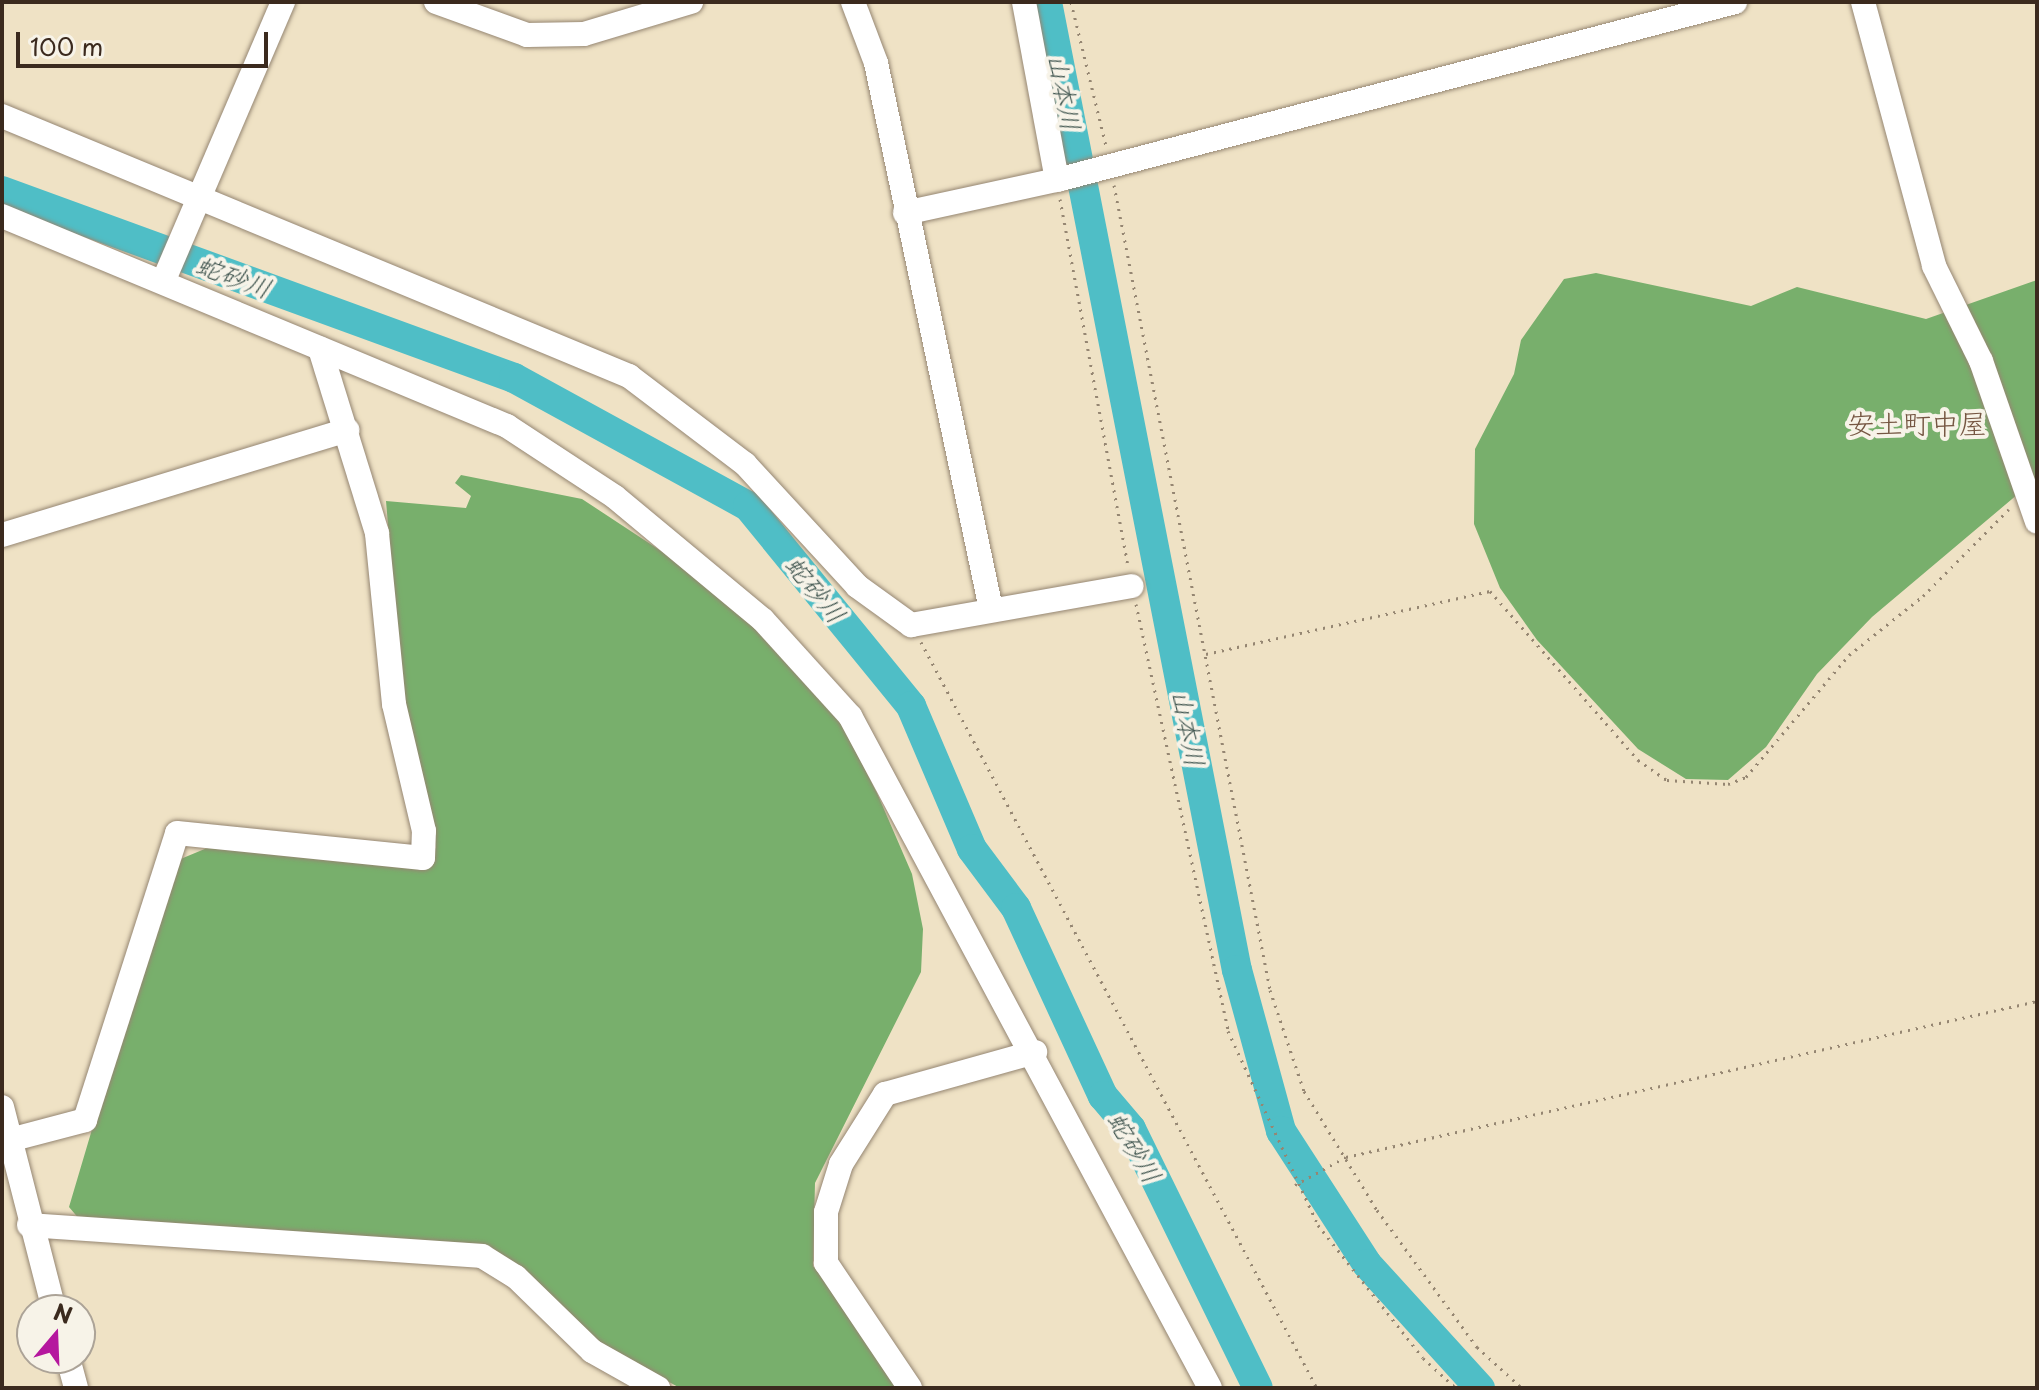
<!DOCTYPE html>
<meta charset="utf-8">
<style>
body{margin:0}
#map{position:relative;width:2039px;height:1390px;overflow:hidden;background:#efe2c5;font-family:"Playpen Sans","Klee One",sans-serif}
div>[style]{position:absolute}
.forest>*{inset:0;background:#78af6c}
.river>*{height:30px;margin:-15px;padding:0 15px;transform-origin:15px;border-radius:15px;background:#4fbec6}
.path>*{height:3px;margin-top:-1.5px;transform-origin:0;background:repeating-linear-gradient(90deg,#958672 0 2px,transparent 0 8px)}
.roads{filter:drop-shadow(0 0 2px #958672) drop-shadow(0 0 2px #958672)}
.minor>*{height:24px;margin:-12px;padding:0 12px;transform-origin:12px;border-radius:12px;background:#fff}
span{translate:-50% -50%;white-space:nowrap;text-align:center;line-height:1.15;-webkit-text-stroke:8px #f7f3e8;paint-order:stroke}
.water-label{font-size:26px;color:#415650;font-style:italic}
.quarter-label{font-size:28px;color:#755642}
.frame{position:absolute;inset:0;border:4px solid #3b2a1e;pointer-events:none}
.north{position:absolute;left:16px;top:1294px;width:80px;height:80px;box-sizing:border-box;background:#f7f3e8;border:2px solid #aca397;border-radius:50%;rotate:19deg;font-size:22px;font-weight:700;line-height:32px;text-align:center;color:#3b2a1e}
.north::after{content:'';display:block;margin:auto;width:28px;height:36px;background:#b5179e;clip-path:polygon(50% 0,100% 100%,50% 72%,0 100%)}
.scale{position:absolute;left:16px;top:32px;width:252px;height:36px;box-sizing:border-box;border:4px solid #3b2a1e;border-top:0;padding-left:10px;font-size:24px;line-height:28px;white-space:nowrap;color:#3b2a1e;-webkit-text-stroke:6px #f7f3e8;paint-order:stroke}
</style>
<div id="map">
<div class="forest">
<div style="clip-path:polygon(1596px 273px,1751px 306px,1797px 287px,1926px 319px,2037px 280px,2037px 478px,1872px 617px,1817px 674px,1766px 747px,1728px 780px,1686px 779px,1638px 749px,1537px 640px,1500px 588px,1474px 524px,1475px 449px,1514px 374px,1521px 340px,1564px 279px)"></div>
<div style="clip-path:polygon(461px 475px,582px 499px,766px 620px,834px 709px,877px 793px,912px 874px,923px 929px,921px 972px,815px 1183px,813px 1266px,842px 1297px,899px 1388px,680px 1388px,594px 1341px,520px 1270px,80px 1220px,69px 1207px,171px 863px,207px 848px,408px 864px,436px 848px,403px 704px,386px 501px,466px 508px,471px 496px,455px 483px)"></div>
</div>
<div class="river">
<div style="left:1047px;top:2px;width:986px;rotate:78.9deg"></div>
<div style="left:1237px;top:970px;width:167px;rotate:74.7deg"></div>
<div style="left:1281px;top:1131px;width:158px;rotate:57.1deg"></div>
<div style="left:1367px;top:1264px;width:168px;rotate:47.7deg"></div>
<div style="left:2px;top:191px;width:545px;rotate:20.06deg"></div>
<div style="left:514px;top:378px;width:267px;rotate:28.7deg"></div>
<div style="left:748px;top:506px;width:258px;rotate:50.8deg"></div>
<div style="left:911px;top:706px;width:155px;rotate:66.9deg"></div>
<div style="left:972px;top:849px;width:74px;rotate:53.3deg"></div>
<div style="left:1016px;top:908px;width:207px;rotate:65.2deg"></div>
<div style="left:1103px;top:1096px;width:43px;rotate:49.7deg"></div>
<div style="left:1131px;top:1129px;width:288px;rotate:63.9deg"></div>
</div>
<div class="path">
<div style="left:1071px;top:2px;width:148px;rotate:76.3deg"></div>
<div style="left:1114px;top:185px;width:820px;rotate:79.03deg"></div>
<div style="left:1270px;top:990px;width:107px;rotate:71.4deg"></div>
<div style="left:1304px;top:1091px;width:140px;rotate:58.5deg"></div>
<div style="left:1377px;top:1210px;width:170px;rotate:53.9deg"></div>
<div style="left:1477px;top:1347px;width:61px;rotate:42.3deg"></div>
<div style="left:1060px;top:199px;width:372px;rotate:79.5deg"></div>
<div style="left:1136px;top:604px;width:437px;rotate:77.8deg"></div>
<div style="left:1228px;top:1031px;width:214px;rotate:65.1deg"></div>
<div style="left:1318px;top:1225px;width:169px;rotate:51.7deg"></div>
<div style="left:1423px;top:1358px;width:45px;rotate:42.3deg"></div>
<div style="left:921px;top:642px;width:845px;rotate:62.04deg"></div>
<div style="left:1206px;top:654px;width:291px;rotate:-12.5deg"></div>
<div style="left:1490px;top:591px;width:225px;rotate:48.8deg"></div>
<div style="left:1638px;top:760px;width:35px;rotate:35deg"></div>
<div style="left:1667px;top:780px;width:61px;rotate:3.8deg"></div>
<div style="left:1728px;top:784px;width:19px;rotate:-21deg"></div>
<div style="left:1746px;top:777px;width:160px;rotate:-49.8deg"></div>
<div style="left:1849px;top:655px;width:95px;rotate:-38.6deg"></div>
<div style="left:1923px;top:596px;width:122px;rotate:-45.3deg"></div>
<div style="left:1295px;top:1185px;width:58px;rotate:-28.8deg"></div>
<div style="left:1346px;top:1157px;width:708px;rotate:-12.72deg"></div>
</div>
<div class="roads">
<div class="minor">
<div style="left:436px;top:2px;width:97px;rotate:19.9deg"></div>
<div style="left:527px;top:35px;width:57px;rotate:-1deg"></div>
<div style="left:584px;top:34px;width:112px;rotate:-16.7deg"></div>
<div style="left:853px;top:2px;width:65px;rotate:69.3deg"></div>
<div style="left:876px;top:63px;width:558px;rotate:78.11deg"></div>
<div style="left:1024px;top:2px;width:181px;rotate:79.5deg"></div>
<div style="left:1863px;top:2px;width:273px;rotate:74.9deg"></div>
<div style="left:1934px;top:266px;width:106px;rotate:63.7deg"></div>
<div style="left:1981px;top:361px;width:170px;rotate:70.8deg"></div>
<div style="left:2px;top:116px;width:679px;rotate:22.52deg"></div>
<div style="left:629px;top:376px;width:146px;rotate:37.2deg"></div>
<div style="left:745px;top:464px;width:166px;rotate:47.4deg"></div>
<div style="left:857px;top:586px;width:67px;rotate:35.8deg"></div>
<div style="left:911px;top:625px;width:224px;rotate:-10deg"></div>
<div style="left:905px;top:213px;width:160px;rotate:-12.3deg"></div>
<div style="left:1061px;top:179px;width:697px;rotate:-14.71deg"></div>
<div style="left:2px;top:216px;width:547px;rotate:22.58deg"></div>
<div style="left:507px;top:426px;width:129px;rotate:33.3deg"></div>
<div style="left:615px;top:497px;width:192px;rotate:39.7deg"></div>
<div style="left:763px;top:620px;width:130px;rotate:47.8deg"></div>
<div style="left:850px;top:716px;width:762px;rotate:61.82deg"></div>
<div style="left:163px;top:282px;width:305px;rotate:-66.8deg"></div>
<div style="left:2px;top:535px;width:361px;rotate:-16.9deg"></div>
<div style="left:2px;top:1107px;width:210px;rotate:75.6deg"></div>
<div style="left:2px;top:1142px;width:86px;rotate:-14.8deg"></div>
<div style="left:85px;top:1120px;width:301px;rotate:-72.2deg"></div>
<div style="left:177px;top:833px;width:247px;rotate:5.8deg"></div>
<div style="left:423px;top:858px;width:27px;rotate:-88deg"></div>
<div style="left:424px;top:831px;width:130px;rotate:-103.3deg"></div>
<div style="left:394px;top:704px;width:172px;rotate:-95.7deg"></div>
<div style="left:377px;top:533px;width:193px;rotate:-107.2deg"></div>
<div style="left:29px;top:1225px;width:454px;rotate:3.9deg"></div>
<div style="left:482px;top:1256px;width:40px;rotate:32deg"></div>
<div style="left:516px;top:1277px;width:106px;rotate:44.2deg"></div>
<div style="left:592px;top:1351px;width:76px;rotate:29.3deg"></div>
<div style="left:68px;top:1358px;width:31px;rotate:75deg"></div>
<div style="left:910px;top:1388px;width:151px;rotate:-123.9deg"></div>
<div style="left:826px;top:1263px;width:51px;rotate:-90deg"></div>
<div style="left:826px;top:1212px;width:50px;rotate:-72.6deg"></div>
<div style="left:841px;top:1164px;width:83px;rotate:-57.8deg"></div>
<div style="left:885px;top:1094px;width:156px;rotate:-15.6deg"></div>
</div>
</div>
<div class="water-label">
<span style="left:1065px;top:92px;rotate:79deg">山本川</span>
<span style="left:234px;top:276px;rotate:20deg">蛇砂川</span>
<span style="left:816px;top:589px;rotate:51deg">蛇砂川</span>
<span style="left:1189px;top:728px;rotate:79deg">山本川</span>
<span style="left:1135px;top:1147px;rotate:59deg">蛇砂川</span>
</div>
<div class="quarter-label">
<span style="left:1917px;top:423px">安土町中屋</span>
</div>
<div class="frame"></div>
<div class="north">N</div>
<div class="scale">100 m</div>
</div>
